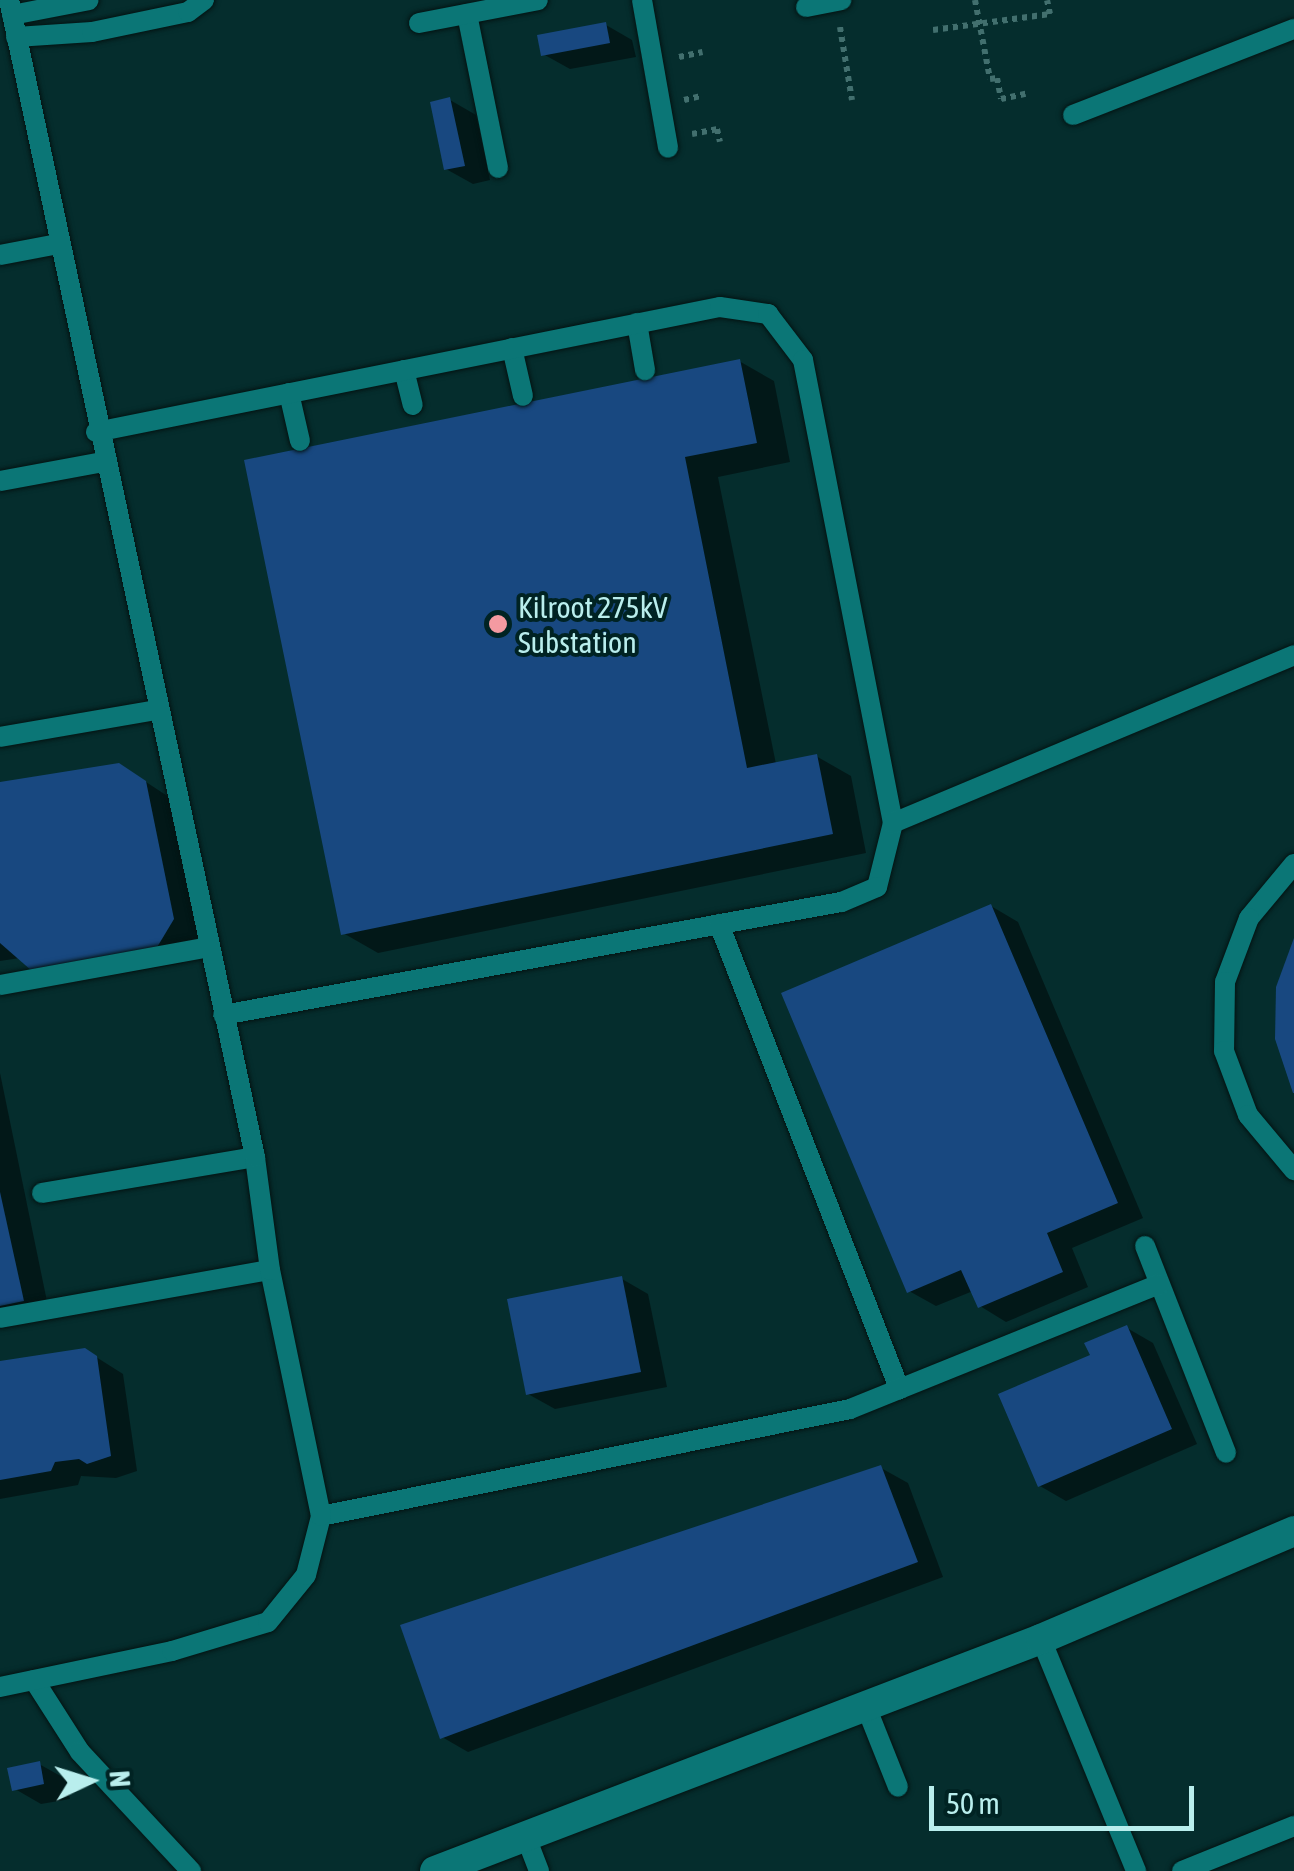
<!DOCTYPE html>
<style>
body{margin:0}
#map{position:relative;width:1294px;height:1871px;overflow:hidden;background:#052d2d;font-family:"Asap Condensed",sans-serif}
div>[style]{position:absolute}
.shadow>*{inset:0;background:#0007}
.building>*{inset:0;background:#184880}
.path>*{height:6px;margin-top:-3px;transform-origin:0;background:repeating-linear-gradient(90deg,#426f6e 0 5px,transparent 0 10px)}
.roads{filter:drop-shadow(0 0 2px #041312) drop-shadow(0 0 2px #041312)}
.lane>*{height:20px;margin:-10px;padding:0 10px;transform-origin:10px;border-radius:10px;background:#0b7676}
.street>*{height:30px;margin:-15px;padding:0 15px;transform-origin:15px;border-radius:15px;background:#0b7676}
.dots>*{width:28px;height:28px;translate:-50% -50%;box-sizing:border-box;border:5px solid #002323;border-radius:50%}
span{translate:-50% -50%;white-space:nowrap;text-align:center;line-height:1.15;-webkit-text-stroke:8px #002323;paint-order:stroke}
.poi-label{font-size:30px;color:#b9eeed}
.left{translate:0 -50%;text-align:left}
.north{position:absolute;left:40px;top:1731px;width:100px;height:100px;-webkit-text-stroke:8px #002323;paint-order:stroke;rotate:86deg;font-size:28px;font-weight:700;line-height:40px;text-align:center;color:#b9eeed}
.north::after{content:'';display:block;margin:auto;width:35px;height:45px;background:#b9eeed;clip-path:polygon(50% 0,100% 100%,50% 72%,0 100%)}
.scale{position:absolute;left:929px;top:1786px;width:265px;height:45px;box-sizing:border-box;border:5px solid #b9eeed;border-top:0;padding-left:12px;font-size:30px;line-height:35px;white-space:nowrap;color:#b9eeed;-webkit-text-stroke:8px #002323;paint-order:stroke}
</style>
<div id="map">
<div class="shadow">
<div style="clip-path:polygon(606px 25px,632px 40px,636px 57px,570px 69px,543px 54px)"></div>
<div style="clip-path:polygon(450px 100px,476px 115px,490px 180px,473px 184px,446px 169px)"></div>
<div style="clip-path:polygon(739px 361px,774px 381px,790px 462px,718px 477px,776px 764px,816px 756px,851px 776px,866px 853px,378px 953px,343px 933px)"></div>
<div style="clip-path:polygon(146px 782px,172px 799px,199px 935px,183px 963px,61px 984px,20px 958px,0 961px,0 785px)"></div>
<div style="clip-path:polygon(991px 906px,1018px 922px,1143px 1218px,1072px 1248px,1088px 1287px,1006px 1322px,980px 1306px,973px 1291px,936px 1306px,909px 1291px)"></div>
<div style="clip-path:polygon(0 1073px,50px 1316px,0 1326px)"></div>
<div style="clip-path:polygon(622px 1279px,648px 1294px,667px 1387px,555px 1409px,528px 1394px)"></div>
<div style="clip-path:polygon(1127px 1328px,1153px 1343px,1197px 1444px,1066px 1501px,1040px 1486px,1093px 1356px)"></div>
<div style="clip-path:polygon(85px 1350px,123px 1374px,137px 1471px,116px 1478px,81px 1476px,78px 1485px,0 1499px,0 1364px)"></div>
<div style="clip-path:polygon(881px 1468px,908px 1483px,943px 1577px,468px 1752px,442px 1737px)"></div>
<div style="clip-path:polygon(39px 1764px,66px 1779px,70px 1799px,41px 1804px,15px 1789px)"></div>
</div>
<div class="building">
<div style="clip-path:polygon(606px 22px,610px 43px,541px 56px,537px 35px)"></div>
<div style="clip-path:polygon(450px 97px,465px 166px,444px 170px,430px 102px)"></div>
<div style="clip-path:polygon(740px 359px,757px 443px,685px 457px,747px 768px,817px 754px,833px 834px,341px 935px,244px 460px)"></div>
<div style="clip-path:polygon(119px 763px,146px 781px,174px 919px,156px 949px,32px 971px,0 943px,0 782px)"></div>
<div style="clip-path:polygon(991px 904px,1118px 1203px,1047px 1233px,1063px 1272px,978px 1308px,961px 1270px,907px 1293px,781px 993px)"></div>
<div style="clip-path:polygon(1294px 938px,1294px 1093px,1293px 1093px,1275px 1039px,1276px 987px)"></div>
<div style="clip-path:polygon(0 1192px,24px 1301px,0 1306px)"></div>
<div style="clip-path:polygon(622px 1276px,641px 1372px,526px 1395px,507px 1299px)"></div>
<div style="clip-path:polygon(1127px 1325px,1172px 1429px,1038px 1487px,998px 1394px,1090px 1355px,1084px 1343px)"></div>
<div style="clip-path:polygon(85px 1348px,97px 1356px,111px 1456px,87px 1464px,79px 1459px,55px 1462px,51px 1471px,0 1480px,0 1361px)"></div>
<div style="clip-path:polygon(881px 1465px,918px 1562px,440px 1739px,400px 1625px)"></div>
<div style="clip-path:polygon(40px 1761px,44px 1784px,12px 1791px,7px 1768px)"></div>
</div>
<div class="path">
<div style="left:975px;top:0;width:80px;rotate:79.2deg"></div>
<div style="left:990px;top:79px;width:7px;rotate:-8deg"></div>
<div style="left:997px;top:78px;width:21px;rotate:79deg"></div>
<div style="left:1001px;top:99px;width:25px;rotate:-12deg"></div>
<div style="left:840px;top:27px;width:74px;rotate:80.7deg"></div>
<div style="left:933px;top:30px;width:118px;rotate:-7.8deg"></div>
<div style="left:1050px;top:14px;width:14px;rotate:-102deg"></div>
<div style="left:679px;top:57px;width:24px;rotate:-12deg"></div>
<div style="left:684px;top:100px;width:18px;rotate:-13deg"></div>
<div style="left:692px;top:134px;width:25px;rotate:-11deg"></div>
<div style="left:717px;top:129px;width:13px;rotate:77deg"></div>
</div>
<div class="roads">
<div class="lane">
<div style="left:642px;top:0;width:150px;rotate:80deg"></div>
<div style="left:806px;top:7px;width:36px;rotate:-11deg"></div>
<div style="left:467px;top:14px;width:157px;rotate:78.6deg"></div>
<div style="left:12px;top:15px;width:78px;rotate:-11deg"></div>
<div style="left:419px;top:23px;width:121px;rotate:-10.9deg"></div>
<div style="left:16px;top:37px;width:76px;rotate:-3.8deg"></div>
<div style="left:92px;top:32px;width:98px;rotate:-11.8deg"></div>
<div style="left:188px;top:12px;width:20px;rotate:-37deg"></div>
<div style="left:1073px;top:115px;width:237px;rotate:-21.3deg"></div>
<div style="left:0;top:255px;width:59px;rotate:-10.7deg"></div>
<div style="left:637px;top:323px;width:48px;rotate:80.3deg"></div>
<div style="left:512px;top:348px;width:49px;rotate:77.1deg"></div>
<div style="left:404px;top:370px;width:36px;rotate:76deg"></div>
<div style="left:289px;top:393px;width:49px;rotate:77.1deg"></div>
<div style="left:96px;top:432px;width:636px;rotate:-11.33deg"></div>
<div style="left:720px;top:307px;width:49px;rotate:8.3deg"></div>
<div style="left:768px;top:314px;width:58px;rotate:52.7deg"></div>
<div style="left:803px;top:360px;width:472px;rotate:79deg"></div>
<div style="left:893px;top:823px;width:66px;rotate:104deg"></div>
<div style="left:877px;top:887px;width:39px;rotate:157deg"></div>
<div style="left:841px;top:902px;width:628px;rotate:169.64deg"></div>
<div style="left:0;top:481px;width:105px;rotate:-10.5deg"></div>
<div style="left:0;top:737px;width:159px;rotate:-9.8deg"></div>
<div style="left:893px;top:823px;width:435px;rotate:-22.7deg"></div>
<div style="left:1294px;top:864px;width:70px;rotate:129.8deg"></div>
<div style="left:1249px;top:918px;width:68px;rotate:110.6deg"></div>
<div style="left:1225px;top:982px;width:69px;rotate:90.8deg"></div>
<div style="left:1224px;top:1051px;width:68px;rotate:69.4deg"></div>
<div style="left:1248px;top:1115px;width:72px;rotate:50.1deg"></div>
<div style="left:719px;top:924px;width:499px;rotate:68.8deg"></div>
<div style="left:0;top:985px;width:212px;rotate:-10.3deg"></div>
<div style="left:42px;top:1193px;width:216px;rotate:-9.6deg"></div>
<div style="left:1145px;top:1246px;width:222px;rotate:68.6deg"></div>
<div style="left:0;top:1318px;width:274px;rotate:-10.1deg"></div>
<div style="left:321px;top:1516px;width:540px;rotate:-11.43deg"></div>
<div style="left:850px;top:1409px;width:333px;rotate:-22deg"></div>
<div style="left:1041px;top:1639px;width:251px;rotate:67.7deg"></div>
<div style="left:34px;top:1680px;width:85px;rotate:57.4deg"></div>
<div style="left:80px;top:1752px;width:163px;rotate:47deg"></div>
<div style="left:0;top:1687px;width:176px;rotate:-11.8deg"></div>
<div style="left:172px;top:1651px;width:100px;rotate:-16.8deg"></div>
<div style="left:268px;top:1622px;width:60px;rotate:-51deg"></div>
<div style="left:306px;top:1575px;width:61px;rotate:-75.7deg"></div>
<div style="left:321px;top:1516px;width:251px;rotate:-101.7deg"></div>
<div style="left:270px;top:1270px;width:114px;rotate:-97.6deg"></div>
<div style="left:255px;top:1157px;width:1183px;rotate:-102deg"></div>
<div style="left:865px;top:1704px;width:89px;rotate:68.3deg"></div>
<div style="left:526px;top:1837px;width:36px;rotate:69deg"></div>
<div style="left:1182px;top:1871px;width:121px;rotate:-21.9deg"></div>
</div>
<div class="street">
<div style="left:435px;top:1871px;width:649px;rotate:-20.95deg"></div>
<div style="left:1041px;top:1639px;width:275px;rotate:-23.1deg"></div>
</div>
</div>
<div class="dots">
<div style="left:498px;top:624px;background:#f49aa1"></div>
</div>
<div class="poi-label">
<span class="left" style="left:518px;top:624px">Kilroot 275kV<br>Substation</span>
</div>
<div class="north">N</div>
<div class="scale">50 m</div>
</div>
